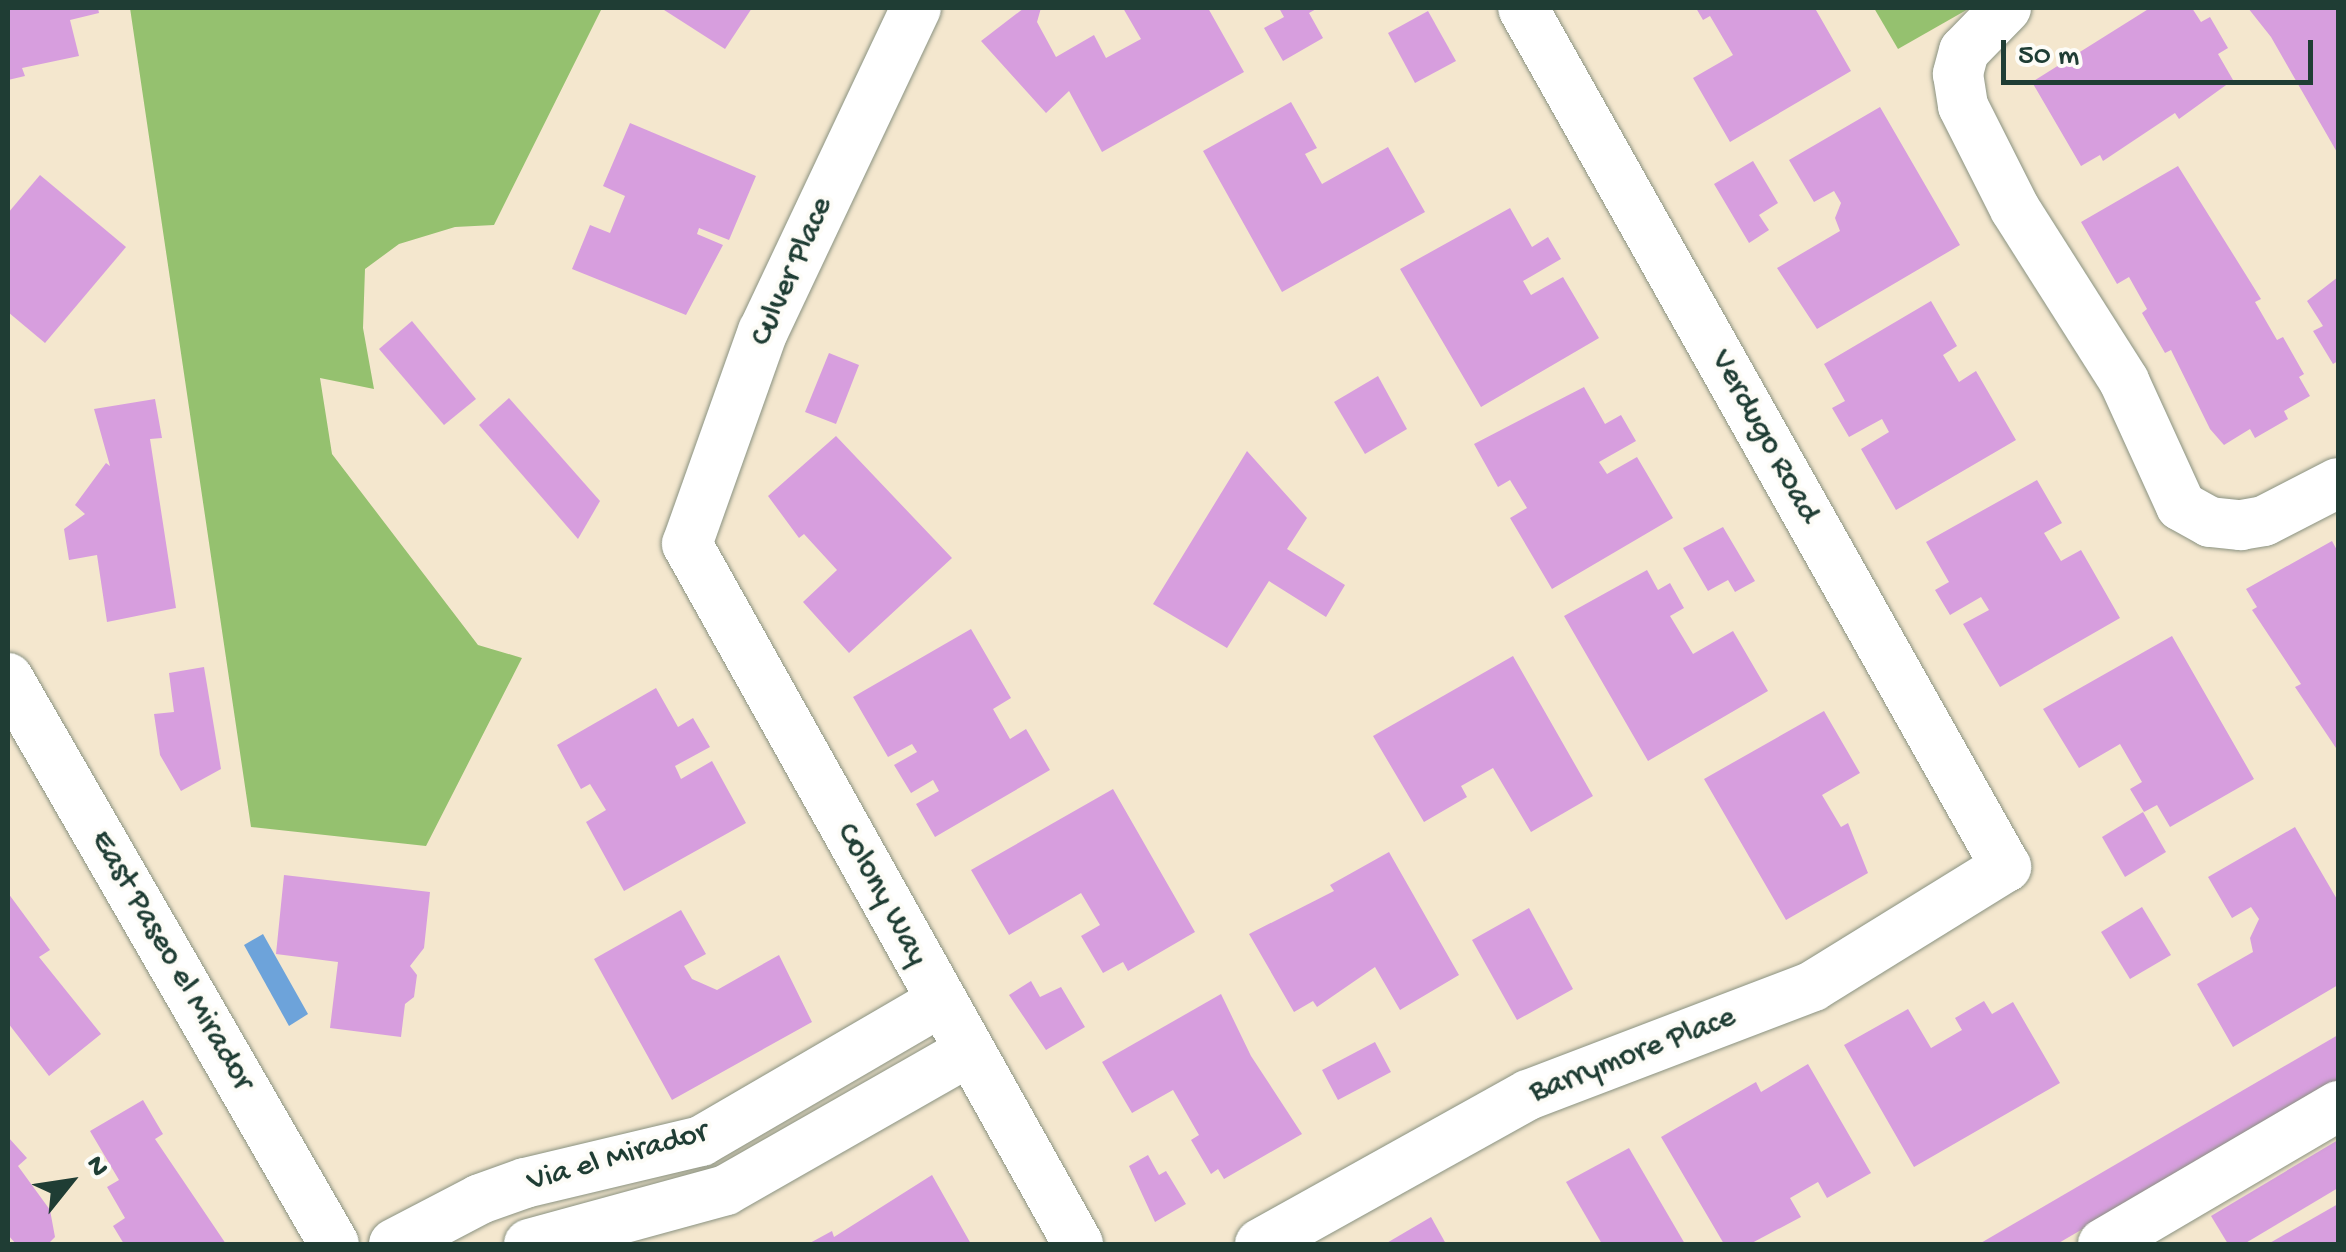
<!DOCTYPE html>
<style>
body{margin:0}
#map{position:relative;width:2346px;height:1252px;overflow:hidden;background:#f4e7ce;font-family:"Gochi Hand",sans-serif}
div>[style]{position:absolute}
.green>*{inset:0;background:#95c16f}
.water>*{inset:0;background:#6da3da}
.building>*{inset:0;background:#d79ede}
.roads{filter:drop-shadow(0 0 2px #8a9281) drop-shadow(0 0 2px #8a9281)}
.minor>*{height:50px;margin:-25px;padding:0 25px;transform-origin:25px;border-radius:25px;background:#fff}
span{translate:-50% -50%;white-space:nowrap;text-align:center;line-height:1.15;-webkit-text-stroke:8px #fdfcf7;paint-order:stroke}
.street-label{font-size:32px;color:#1f3d34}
.frame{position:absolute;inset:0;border:10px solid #1f3d34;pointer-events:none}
.north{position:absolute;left:20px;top:1132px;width:100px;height:100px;-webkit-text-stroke:8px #fdfcf7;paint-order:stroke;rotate:60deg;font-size:28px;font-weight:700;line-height:40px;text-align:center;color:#1f3d34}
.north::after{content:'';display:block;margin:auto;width:35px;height:45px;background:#1f3d34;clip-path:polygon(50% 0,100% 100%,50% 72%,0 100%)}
.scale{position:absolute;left:2001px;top:40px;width:312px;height:45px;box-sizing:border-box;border:5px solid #1f3d34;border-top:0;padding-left:12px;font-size:30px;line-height:35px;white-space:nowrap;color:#1f3d34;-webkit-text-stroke:8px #fdfcf7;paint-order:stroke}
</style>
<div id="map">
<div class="green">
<div style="clip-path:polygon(130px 8px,602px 8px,494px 225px,455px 227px,399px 244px,365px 269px,363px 328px,374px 389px,320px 378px,332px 454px,478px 645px,522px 658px,426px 846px,251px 827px)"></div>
<div style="clip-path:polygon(1874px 8px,1970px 8px,1898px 49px)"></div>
</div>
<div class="water">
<div style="clip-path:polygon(263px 934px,308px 1014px,289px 1026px,244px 945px)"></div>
</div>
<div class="building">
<div style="clip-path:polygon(8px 8px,98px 8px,99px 13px,70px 20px,79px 56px,22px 68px,25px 76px,8px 80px)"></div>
<div style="clip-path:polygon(661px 8px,752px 8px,725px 49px)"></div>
<div style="clip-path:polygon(1024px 8px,1041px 8px,1037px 22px,1056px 57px,1094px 35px,1106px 58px,1141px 39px,1123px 8px,1208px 8px,1244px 72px,1102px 152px,1069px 91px,1046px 113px,981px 41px)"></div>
<div style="clip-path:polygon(1279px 8px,1318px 8px,1309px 13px,1323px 38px,1283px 61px,1264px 28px,1284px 17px)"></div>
<div style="clip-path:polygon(1696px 8px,1816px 10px,1851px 71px,1730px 142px,1693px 78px,1733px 55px,1710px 16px,1703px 20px)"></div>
<div style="clip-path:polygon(2150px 8px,2192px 8px,2201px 22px,2210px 17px,2228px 48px,2218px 54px,2233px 80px,2179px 119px,2175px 113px,2103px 161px,2100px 155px,2081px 166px,2032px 82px)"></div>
<div style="clip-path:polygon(2248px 8px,2338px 8px,2338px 154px,2271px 37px)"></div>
<div style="clip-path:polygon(1428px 11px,1456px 61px,1415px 83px,1388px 33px)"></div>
<div style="clip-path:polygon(1291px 102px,1317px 148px,1305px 154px,1322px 184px,1388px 147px,1425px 212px,1282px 292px,1203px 151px)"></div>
<div style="clip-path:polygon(1880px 107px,1960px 245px,1817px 329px,1777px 268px,1840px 231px,1835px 218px,1841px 203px,1834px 191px,1814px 202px,1789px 160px)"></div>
<div style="clip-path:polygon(630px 123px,756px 176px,729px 240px,699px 228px,697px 234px,723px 245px,686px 315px,572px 269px,590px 225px,610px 233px,625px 196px,603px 186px)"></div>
<div style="clip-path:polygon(1753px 161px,1778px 203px,1759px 215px,1769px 230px,1749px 243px,1714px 184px)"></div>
<div style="clip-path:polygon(2178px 166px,2261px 299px,2255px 302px,2277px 340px,2283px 337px,2304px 374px,2299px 377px,2310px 396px,2284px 411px,2288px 419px,2255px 438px,2250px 429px,2224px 445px,2210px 429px,2171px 350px,2165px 353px,2142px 313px,2147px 309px,2129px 277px,2117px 284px,2081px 222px)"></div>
<div style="clip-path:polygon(40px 175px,126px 247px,45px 343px,8px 312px,8px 213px)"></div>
<div style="clip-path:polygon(1510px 208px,1532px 247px,1548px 237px,1561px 259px,1523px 281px,1531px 295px,1563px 277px,1599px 338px,1481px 407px,1400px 269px)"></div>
<div style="clip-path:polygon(2338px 277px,2338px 361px,2333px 364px,2313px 331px,2323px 326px,2307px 301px)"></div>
<div style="clip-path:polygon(1931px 301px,1957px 346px,1943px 355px,1959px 382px,1976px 371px,2016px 440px,1896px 510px,1861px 449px,1889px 432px,1882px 419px,1849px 437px,1832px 408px,1845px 401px,1824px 364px)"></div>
<div style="clip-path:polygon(412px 321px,476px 399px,444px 425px,379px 349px)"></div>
<div style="clip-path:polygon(829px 353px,859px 365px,836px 424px,805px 412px)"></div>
<div style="clip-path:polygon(1378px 376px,1407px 429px,1365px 454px,1334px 402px)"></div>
<div style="clip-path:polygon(1584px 387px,1605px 424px,1621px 415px,1636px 441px,1599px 462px,1607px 474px,1637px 457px,1673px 518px,1552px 589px,1510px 518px,1527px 508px,1510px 480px,1498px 487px,1474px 444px)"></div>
<div style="clip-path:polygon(509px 398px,600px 501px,578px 539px,479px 425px)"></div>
<div style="clip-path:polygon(155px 399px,162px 438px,150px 439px,176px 608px,107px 622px,97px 555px,69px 560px,64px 529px,85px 514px,75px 505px,106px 463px,110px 466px,94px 409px)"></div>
<div style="clip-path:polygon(836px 436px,952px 558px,849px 653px,803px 602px,837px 570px,804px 534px,799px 538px,768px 496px)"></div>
<div style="clip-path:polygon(1247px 451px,1307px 518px,1287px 549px,1345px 585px,1326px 617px,1269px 581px,1227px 648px,1153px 604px)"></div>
<div style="clip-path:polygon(2037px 480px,2062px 523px,2044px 533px,2061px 561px,2081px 550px,2120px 618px,2000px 687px,1963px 624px,1989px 610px,1981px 597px,1950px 615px,1935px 590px,1949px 582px,1926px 542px)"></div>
<div style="clip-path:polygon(1723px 527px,1755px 581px,1735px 592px,1728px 580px,1708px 591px,1683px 548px)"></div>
<div style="clip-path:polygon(2332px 541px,2338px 552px,2338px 751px,2295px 687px,2301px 684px,2252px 610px,2257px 607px,2246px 589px)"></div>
<div style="clip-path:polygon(1647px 570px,1658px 590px,1670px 583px,1684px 608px,1670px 616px,1693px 654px,1733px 631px,1768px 691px,1648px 761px,1564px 616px)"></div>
<div style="clip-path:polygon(971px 629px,1011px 698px,993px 709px,1010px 739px,1026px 729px,1050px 770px,935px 837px,916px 804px,939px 791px,933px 780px,911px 793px,894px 765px,917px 752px,912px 744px,888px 757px,853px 697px)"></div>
<div style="clip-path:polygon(2172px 636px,2254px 779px,2170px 827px,2157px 805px,2144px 812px,2130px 789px,2142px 782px,2120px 744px,2079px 768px,2043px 709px)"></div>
<div style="clip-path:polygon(1513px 656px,1593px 796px,1531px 832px,1493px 768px,1461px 786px,1467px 797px,1424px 822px,1373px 736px)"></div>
<div style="clip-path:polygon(204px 667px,221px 769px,181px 791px,160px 755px,154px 714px,174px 712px,169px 673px)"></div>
<div style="clip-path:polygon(656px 688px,678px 727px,693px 718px,710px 747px,675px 766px,681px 779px,712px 761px,746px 823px,624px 891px,586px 822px,606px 810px,590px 784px,581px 789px,557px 745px)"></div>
<div style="clip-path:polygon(1824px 711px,1860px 773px,1822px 795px,1841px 827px,1848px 823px,1868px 873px,1786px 920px,1704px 779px)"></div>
<div style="clip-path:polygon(1113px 789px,1195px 932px,1128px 971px,1123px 962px,1103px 973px,1081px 936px,1100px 925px,1081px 893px,1009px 935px,971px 870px)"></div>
<div style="clip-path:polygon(2143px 812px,2166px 852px,2125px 877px,2102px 837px)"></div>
<div style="clip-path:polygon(2295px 827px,2338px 901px,2338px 985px,2233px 1047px,2197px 984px,2253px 952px,2250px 938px,2259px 919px,2251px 907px,2232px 918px,2208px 877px)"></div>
<div style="clip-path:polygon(1389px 852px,1459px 975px,1400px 1010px,1375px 967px,1317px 1007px,1313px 1001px,1294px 1012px,1249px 934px,1334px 891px,1330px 885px)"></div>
<div style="clip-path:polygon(284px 875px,430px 892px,424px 948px,410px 966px,417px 975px,414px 997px,405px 1004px,401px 1037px,330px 1028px,338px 962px,276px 954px)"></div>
<div style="clip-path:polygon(8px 893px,50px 950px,39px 957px,101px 1034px,49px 1076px,8px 1023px)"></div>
<div style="clip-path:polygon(2142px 907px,2171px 955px,2130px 979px,2101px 932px)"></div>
<div style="clip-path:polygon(1529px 908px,1573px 989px,1517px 1020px,1472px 940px)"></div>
<div style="clip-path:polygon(681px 910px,706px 954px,684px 966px,692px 979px,717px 990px,779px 955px,812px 1022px,672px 1100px,594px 959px)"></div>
<div style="clip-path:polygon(1031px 981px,1040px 997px,1061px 987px,1085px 1027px,1046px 1050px,1009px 995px)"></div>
<div style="clip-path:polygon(1221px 994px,1251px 1056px,1302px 1134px,1224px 1179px,1218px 1169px,1211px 1174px,1191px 1140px,1199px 1135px,1173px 1090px,1132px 1113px,1102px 1062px)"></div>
<div style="clip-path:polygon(1984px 1001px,1992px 1014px,2013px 1002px,2060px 1083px,1914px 1167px,1844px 1045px,1908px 1009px,1931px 1048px,1962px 1030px,1955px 1018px)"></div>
<div style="clip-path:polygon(2338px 1035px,2338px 1080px,2057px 1244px,1979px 1244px)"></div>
<div style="clip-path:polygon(1375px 1042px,1391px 1072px,1338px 1100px,1322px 1070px)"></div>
<div style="clip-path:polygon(1808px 1064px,1871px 1173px,1827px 1198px,1818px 1182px,1790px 1198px,1801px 1217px,1750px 1244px,1724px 1244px,1661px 1137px,1756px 1082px,1761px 1092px)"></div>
<div style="clip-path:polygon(143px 1100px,163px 1134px,155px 1139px,226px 1244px,124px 1244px,113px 1226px,125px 1218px,107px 1187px,119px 1180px,90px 1131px)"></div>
<div style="clip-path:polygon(8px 1137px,27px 1158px,18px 1166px,50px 1210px,55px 1237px,48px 1244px,16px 1244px,8px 1235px)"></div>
<div style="clip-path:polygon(2338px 1140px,2338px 1188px,2244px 1244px,2228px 1244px,2211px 1216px)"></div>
<div style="clip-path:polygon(1629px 1148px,1685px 1244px,1602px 1244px,1566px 1182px)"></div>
<div style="clip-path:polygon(1148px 1155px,1159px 1175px,1166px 1171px,1186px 1204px,1155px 1222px,1129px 1166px)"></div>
<div style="clip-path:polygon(932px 1175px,971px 1244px,808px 1244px,832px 1231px,834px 1237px)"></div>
<div style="clip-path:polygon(2338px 1204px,2338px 1244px,2268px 1244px)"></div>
<div style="clip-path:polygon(1431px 1217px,1446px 1244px,1385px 1244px)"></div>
</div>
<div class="roads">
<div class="minor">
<div style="left:916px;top:8px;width:357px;rotate:115.3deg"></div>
<div style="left:763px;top:331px;width:226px;rotate:109.6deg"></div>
<div style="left:687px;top:544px;width:802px;rotate:60.81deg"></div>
<div style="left:2006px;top:8px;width:60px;rotate:134.3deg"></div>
<div style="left:1964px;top:51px;width:24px;rotate:105deg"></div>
<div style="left:1958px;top:74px;width:32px;rotate:81deg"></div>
<div style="left:1963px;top:106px;width:115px;rotate:63.2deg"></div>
<div style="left:2015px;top:209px;width:204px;rotate:57.6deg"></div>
<div style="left:2124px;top:381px;width:137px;rotate:65.5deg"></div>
<div style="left:2181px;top:506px;width:33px;rotate:29deg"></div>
<div style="left:2210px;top:522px;width:31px;rotate:6deg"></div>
<div style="left:2241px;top:525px;width:23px;rotate:-10deg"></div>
<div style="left:2264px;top:521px;width:83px;rotate:-27.2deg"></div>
<div style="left:8px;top:678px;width:653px;rotate:60.06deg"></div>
<div style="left:394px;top:1244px;width:97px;rotate:-27.6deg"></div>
<div style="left:480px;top:1199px;width:48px;rotate:-19.6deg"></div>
<div style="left:525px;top:1183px;width:181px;rotate:-13.4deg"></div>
<div style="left:701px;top:1141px;width:276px;rotate:-30.2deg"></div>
<div style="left:529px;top:1244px;width:204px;rotate:-15.3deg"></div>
<div style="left:726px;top:1190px;width:279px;rotate:-29.7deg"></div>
<div style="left:1260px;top:1244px;width:307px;rotate:-29.1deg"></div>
<div style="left:1528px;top:1095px;width:305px;rotate:-20.9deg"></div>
<div style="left:1813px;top:986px;width:227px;rotate:-31.7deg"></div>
<div style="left:2006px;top:867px;width:985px;rotate:-119.35deg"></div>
<div style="left:2103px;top:1244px;width:273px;rotate:-30.4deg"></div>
</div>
</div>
<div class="street-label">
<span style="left:793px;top:272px;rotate:-66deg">Culver Place</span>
<span style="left:1764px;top:437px;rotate:61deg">Verdugo Road</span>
<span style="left:881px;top:895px;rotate:61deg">Colony Way</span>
<span style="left:171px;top:961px;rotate:60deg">East Paseo el Mirador</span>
<span style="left:1633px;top:1056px;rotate:-21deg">Barrymore Place</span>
<span style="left:618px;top:1158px;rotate:-16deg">Via el Mirador</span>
</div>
<div class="frame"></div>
<div class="north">N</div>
<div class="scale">50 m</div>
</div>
